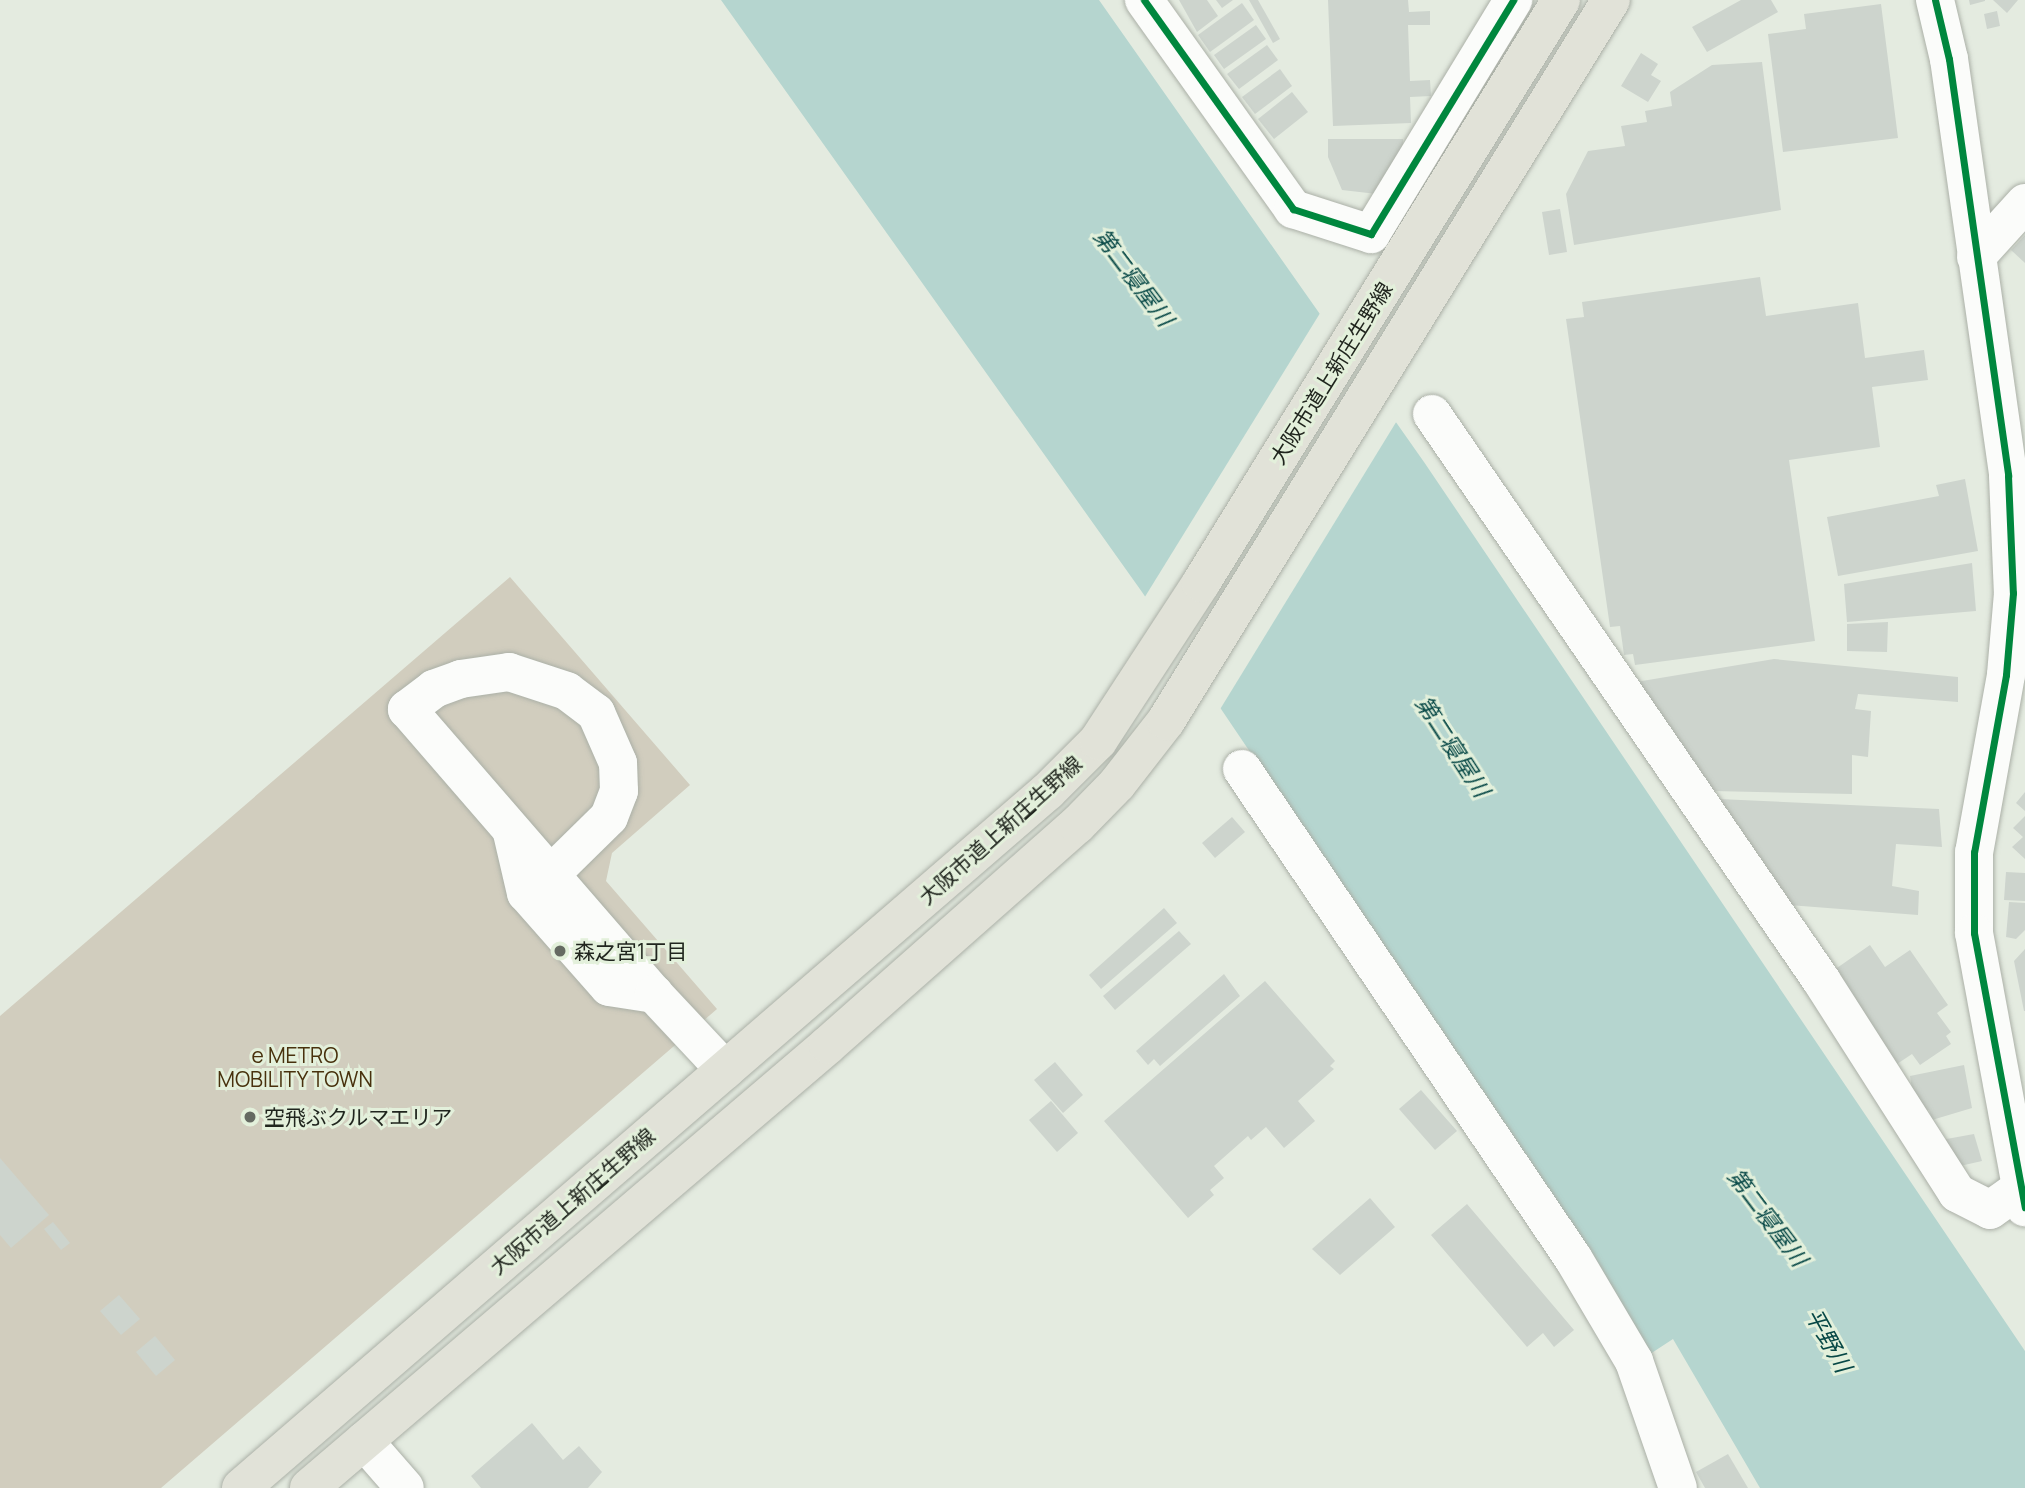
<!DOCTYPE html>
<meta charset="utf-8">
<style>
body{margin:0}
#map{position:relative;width:2025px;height:1488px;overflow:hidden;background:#e4ebe0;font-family:Manrope,"Noto Sans JP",sans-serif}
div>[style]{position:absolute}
.green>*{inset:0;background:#d1cdbe}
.water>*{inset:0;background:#b5d5cf}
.pier>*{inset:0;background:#e4ebe0}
.building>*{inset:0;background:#cdd4cd}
.roads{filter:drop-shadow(0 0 2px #abb0a7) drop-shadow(0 0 2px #abb0a7)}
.minor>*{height:38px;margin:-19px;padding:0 19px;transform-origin:19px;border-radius:19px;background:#fbfcfa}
.major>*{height:38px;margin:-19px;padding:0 19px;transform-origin:19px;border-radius:19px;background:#e1e2d8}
.cycleway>*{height:7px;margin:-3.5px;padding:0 3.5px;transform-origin:3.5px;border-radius:3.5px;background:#00873e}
.dots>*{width:19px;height:19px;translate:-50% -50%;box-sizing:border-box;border:4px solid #e3f0db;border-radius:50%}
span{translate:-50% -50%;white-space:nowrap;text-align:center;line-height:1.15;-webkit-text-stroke:6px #e3f0db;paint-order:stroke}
.street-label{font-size:21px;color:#20251e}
.poi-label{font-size:21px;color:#20251e}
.left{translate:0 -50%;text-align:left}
.park-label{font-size:21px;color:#48310d}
.water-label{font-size:23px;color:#074846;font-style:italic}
</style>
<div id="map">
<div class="green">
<div style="clip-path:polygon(510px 577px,690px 785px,612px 853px,606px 881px,717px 1009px,161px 1488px,0 1488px,0 1016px)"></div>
</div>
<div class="water">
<div style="clip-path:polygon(721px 0,1099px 0,1424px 462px,2025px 1351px,2025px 1488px,1760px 1488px,1673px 1339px,1647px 1356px,1504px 1128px,1142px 592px)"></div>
</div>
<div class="pier">
<div style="clip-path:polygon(1322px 310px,1398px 419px,1219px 711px,1143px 600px)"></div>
</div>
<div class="building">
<div style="clip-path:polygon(1179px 0,1207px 0,1218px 16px,1197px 32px)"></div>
<div style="clip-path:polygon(1216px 0,1233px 0,1222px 8px)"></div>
<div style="clip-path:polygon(1249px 0,1258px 0,1280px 39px,1273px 43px)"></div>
<div style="clip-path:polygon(1328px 0,1408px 0,1409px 12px,1430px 11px,1430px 25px,1408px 25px,1410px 81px,1430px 80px,1431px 96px,1410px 97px,1411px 123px,1333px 126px)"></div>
<div style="clip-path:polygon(1741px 0,1771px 0,1778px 12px,1707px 52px,1692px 27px)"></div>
<div style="clip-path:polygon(1969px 0,1985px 0,1985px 1px,1970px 5px)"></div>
<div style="clip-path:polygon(1993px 0,2018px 0,2007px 13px)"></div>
<div style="clip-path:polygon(1242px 3px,1254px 20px,1210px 52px,1198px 35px)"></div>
<div style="clip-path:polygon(1881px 4px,1898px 138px,1783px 152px,1768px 34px,1806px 29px,1804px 14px)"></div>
<div style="clip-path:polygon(1997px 11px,2000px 26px,1987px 29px,1984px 14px)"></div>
<div style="clip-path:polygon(1256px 25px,1266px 39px,1224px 69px,1214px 55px)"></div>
<div style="clip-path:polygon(1267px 45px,1278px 60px,1239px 89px,1227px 74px)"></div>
<div style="clip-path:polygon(1641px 53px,1658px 64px,1651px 75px,1661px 81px,1648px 102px,1621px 86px)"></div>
<div style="clip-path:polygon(1762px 62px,1781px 210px,1574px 245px,1566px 194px,1588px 151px,1625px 146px,1621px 126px,1647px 122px,1645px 111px,1672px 106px,1670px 92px,1712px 65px)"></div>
<div style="clip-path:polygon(1280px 69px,1292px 86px,1255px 114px,1242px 97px)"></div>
<div style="clip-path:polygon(1292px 92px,1308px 112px,1274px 139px,1258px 119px)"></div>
<div style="clip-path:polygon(1328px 139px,1403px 139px,1403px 157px,1377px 194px,1342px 190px,1328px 157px)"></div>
<div style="clip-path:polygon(1560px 209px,1567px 252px,1549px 255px,1542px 212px)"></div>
<div style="clip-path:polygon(2025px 235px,2025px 263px,2011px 250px)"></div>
<div style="clip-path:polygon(1760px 277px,1766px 316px,1858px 303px,1865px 358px,1924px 350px,1928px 380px,1872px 387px,1880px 447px,1789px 460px,1815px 641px,1635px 665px,1633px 654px,1624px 655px,1620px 626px,1610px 627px,1566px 319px,1584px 317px,1582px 302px)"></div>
<div style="clip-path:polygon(1965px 479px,1978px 551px,1838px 576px,1827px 517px,1939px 496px,1936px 485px)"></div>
<div style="clip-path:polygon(1972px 563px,1976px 611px,1847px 622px,1844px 584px)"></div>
<div style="clip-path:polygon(1888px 622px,1887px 652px,1847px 651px,1847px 624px)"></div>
<div style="clip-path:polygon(1774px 659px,1958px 677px,1958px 702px,1858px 694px,1855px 709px,1871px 711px,1868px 757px,1852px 755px,1852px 794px,1713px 791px,1636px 682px)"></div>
<div style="clip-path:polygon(2025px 792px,2025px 811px,2016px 803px)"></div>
<div style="clip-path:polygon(1719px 799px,1939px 809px,1942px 847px,1896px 844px,1892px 886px,1919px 891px,1918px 915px,1789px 905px)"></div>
<div style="clip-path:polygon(2025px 816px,2025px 859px,2012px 847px,2023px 837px,2013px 828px)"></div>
<div style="clip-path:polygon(1232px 817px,1245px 832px,1215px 858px,1202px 843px)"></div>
<div style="clip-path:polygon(2006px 872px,2025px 873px,2025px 901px,2004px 900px)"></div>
<div style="clip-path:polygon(2009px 902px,2025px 903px,2025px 930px,2016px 939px,2006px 937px)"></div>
<div style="clip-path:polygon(1164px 908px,1177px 923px,1101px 989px,1089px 975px)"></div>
<div style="clip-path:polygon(1179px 931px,1191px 944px,1115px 1010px,1103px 996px)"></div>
<div style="clip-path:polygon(1870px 945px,1885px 967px,1910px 950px,1948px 1005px,1937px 1013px,1951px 1032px,1946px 1036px,1951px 1044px,1920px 1065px,1912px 1054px,1897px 1064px,1834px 970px)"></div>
<div style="clip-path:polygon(2025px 949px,2025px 1011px,2024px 1011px,2014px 961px)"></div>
<div style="clip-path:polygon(1224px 974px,1240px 996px,1160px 1066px,1154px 1059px,1148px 1065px,1136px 1051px)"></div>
<div style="clip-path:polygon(1265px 981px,1335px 1061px,1330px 1066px,1334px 1069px,1298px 1101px,1315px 1121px,1284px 1148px,1266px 1127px,1251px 1140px,1248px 1136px,1214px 1166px,1224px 1178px,1210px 1190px,1214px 1195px,1188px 1218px,1104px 1121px)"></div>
<div style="clip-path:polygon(1055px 1062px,1083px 1095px,1063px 1113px,1034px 1080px)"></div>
<div style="clip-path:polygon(1964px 1065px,1972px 1108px,1932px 1120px,1929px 1110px,1921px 1111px,1914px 1101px,1910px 1076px)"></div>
<div style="clip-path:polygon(1421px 1090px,1457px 1131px,1435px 1150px,1399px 1109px)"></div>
<div style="clip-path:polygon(1051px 1101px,1078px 1133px,1057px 1152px,1029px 1120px)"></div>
<div style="clip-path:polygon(1974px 1134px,1982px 1161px,1960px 1166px,1941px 1140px)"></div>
<div style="clip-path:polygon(0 1158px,49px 1215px,11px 1248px,0 1235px)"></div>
<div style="clip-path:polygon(1370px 1198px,1395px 1227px,1340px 1275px,1312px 1249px)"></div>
<div style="clip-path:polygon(1467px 1204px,1574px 1330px,1554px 1347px,1543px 1333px,1527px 1347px,1431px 1235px)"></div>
<div style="clip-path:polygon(53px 1222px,70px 1243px,61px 1250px,44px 1229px)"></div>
<div style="clip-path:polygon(119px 1295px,140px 1319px,121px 1335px,100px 1311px)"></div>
<div style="clip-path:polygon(155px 1336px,175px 1360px,156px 1376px,136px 1352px)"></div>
<div style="clip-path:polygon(532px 1423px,563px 1460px,579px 1446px,602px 1472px,588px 1488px,481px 1488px,471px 1476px)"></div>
<div style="clip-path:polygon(1728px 1454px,1748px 1488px,1705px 1488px,1696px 1472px)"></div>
</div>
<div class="roads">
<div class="minor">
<div style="left:1144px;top:0;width:257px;rotate:54.5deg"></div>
<div style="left:1293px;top:209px;width:82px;rotate:17.8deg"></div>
<div style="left:1371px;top:234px;width:274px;rotate:-58.7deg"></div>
<div style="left:1935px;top:0;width:61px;rotate:76.7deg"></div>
<div style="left:1949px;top:59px;width:421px;rotate:81.9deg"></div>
<div style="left:2008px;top:476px;width:117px;rotate:87.6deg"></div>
<div style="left:2013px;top:593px;width:82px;rotate:94.9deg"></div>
<div style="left:2006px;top:675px;width:180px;rotate:100.2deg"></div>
<div style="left:1974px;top:852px;width:81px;rotate:90deg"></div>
<div style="left:1974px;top:933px;width:279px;rotate:79.5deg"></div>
<div style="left:1976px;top:257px;width:73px;rotate:-47.8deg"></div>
<div style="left:1432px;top:414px;width:687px;rotate:55.5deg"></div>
<div style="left:1821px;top:980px;width:253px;rotate:57.4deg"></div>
<div style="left:1957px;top:1193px;width:37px;rotate:27deg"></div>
<div style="left:1990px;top:1210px;width:43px;rotate:-35.5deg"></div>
<div style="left:1242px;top:769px;width:590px;rotate:55.91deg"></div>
<div style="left:1573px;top:1258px;width:120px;rotate:59.4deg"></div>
<div style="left:1634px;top:1361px;width:134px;rotate:70.9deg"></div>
<div style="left:512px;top:833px;width:62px;rotate:76.9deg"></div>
<div style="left:526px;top:893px;width:125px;rotate:48.6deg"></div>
<div style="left:609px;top:987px;width:46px;rotate:8.8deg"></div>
<div style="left:551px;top:874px;width:81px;rotate:-44.5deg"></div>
<div style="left:609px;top:817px;width:28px;rotate:-69deg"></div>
<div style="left:619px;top:791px;width:28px;rotate:-92deg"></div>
<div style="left:618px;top:763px;width:55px;rotate:-113.7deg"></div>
<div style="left:596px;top:713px;width:36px;rotate:-143deg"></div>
<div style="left:567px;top:691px;width:61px;rotate:-161.9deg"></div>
<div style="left:509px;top:672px;width:49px;rotate:171.7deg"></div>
<div style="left:461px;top:679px;width:29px;rotate:160deg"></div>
<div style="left:434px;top:689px;width:34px;rotate:143deg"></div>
<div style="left:407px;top:709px;width:377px;rotate:49.1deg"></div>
<div style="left:654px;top:994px;width:104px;rotate:46.9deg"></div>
<div style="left:364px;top:1441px;width:62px;rotate:48.9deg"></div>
</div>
<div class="major">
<div style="left:241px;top:1488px;width:1066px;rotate:-40.82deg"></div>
<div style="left:1048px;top:791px;width:71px;rotate:-45deg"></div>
<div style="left:1098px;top:741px;width:189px;rotate:-56.9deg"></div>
<div style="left:1201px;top:583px;width:685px;rotate:-58.3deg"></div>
<div style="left:309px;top:1488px;width:682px;rotate:-40.48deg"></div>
<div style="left:828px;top:1045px;width:332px;rotate:-41.5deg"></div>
<div style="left:1077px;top:825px;width:57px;rotate:-45.7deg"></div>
<div style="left:1117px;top:784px;width:80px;rotate:-52.1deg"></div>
<div style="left:1166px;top:721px;width:847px;rotate:-58.32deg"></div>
</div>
</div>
<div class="cycleway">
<div style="left:1144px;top:0;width:257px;rotate:54.5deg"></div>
<div style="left:1293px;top:209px;width:82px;rotate:17.8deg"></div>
<div style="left:1371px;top:234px;width:274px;rotate:-58.7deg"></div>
<div style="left:1935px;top:0;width:61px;rotate:76.7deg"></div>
<div style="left:1949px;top:59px;width:421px;rotate:81.9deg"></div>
<div style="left:2008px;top:476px;width:117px;rotate:87.6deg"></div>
<div style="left:2013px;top:593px;width:82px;rotate:94.9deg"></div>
<div style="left:2006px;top:675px;width:180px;rotate:100.2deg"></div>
<div style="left:1974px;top:852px;width:81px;rotate:90deg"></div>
<div style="left:1974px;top:933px;width:279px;rotate:79.5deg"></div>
</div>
<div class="dots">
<div style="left:560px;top:951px;background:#656a62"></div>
<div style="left:250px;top:1117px;background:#656a62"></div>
</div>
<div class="street-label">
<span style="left:1331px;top:373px;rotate:-58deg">大阪市道上新庄生野線</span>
<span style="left:1000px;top:830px;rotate:-42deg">大阪市道上新庄生野線</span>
<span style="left:572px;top:1201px;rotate:-41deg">大阪市道上新庄生野線</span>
</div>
<div class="poi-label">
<span class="left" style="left:574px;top:951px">森之宮1丁目</span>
<span class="left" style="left:264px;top:1117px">空飛ぶクルマエリア</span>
</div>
<div class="park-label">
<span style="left:295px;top:1067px">e METRO<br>MOBILITY TOWN</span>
</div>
<div class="water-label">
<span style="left:1134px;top:277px;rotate:53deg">第二寝屋川</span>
<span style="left:1453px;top:746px;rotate:57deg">第二寝屋川</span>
<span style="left:1768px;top:1217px;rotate:53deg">第二寝屋川</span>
<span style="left:1829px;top:1340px;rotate:61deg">平野川</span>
</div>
</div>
